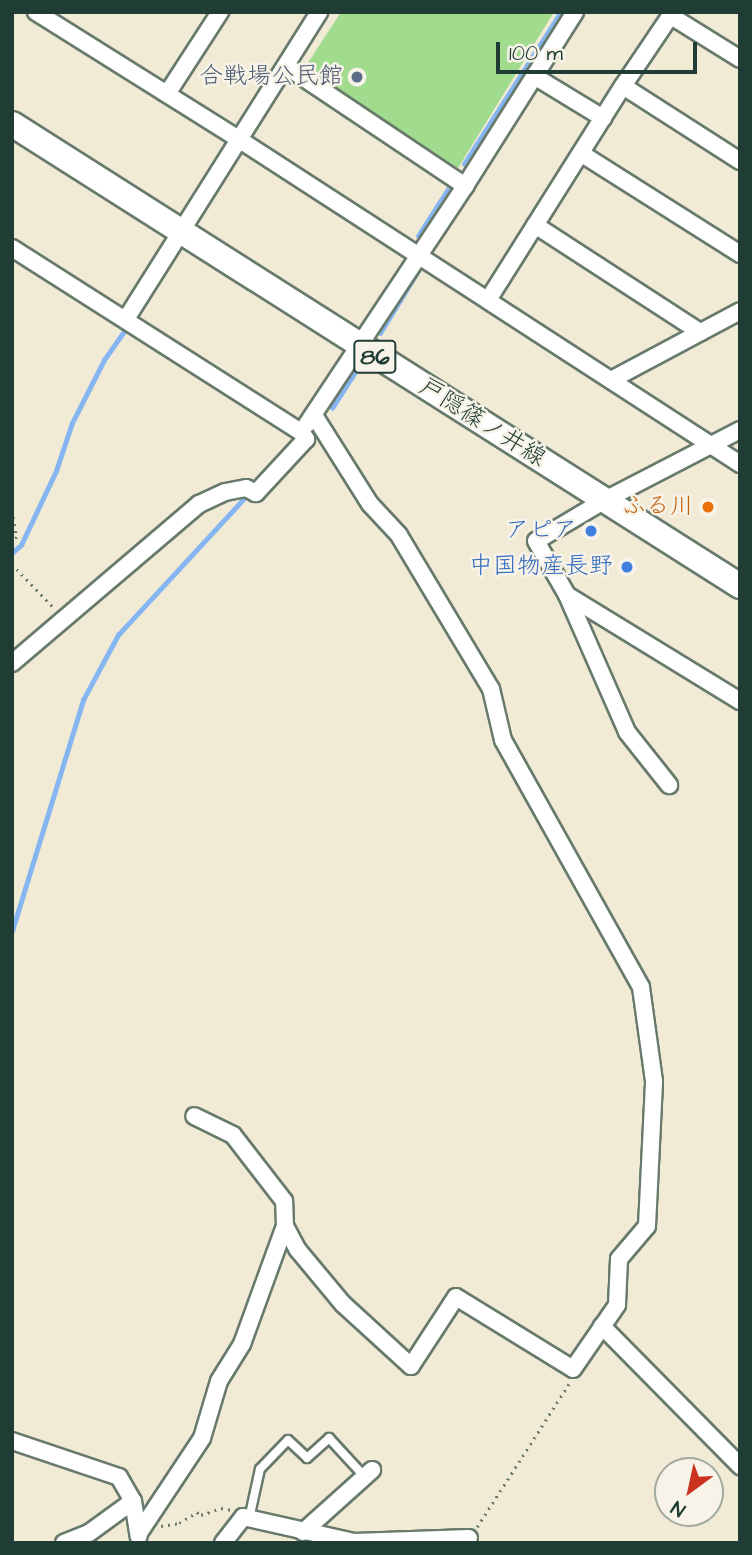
<!DOCTYPE html>
<html>
<head>
<meta charset="utf-8">
<style>
  body { margin:0 }
  #map { position:relative; width:752px; height:1555px; overflow:hidden; background:#f1ebd5; font-family:"Architects Daughter","Klee One",sans-serif }
  div>[style] { position:absolute }
  [style*='--x'] { left:calc(var(--x)*1px); top:calc(var(--y)*1px); width:calc(var(--w)*1px); rotate:calc(var(--a)*1deg) }
  .green>* { inset:0; background:#a1db8e }
  .stream>* { height:4.5px; margin:-2.25px; padding:0 2.25px; transform-origin:2.25px; border-radius:2.25px; background:#85b6f1 }
  .path>* { height:2.5px; margin-top:-1.25px; transform-origin:0; background:repeating-linear-gradient(90deg,#687a6c 0 2px,transparent 0 7px) }
  .roads { filter:drop-shadow(2px 0 #687a6c) drop-shadow(-2px 0 #687a6c) drop-shadow(0 2px #687a6c) drop-shadow(0 -2px #687a6c) }
  .lane>* { height:8px; margin:-4px; padding:0 4px; transform-origin:4px; border-radius:4px; background:#fff }
  .street>* { height:16px; margin:-8px; padding:0 8px; transform-origin:8px; border-radius:8px; background:#fff }
  .primary>* { height:24px; margin:-12px; padding:0 12px; transform-origin:12px; border-radius:12px; background:#fff }
  .dots>* { width:19px; height:19px; translate:-50% -50%; box-sizing:border-box; border:4px solid #f7f3e8; border-radius:50% }
  span { translate:-50% -50%; white-space:nowrap; text-align:center; line-height:1.15; -webkit-text-stroke:5px #f7f3e8; paint-order:stroke }
  .shield-label span { padding:2px 5px; background:#f7f3e8; border:2px solid; border-radius:5px; -webkit-text-stroke-width:0 }
  .shield-label { font-size:23px; color:#1f3d34; font-weight:700 }
  .service-label { font-size:24px; color:#4e5e75 }
  .right { translate:-100% -50%; text-align:right }
  .street-label { font-size:24px; color:#1f3d34 }
  .food-label { font-size:24px; color:#c56008 }
  .shop-label { font-size:24px; color:#366cbe }
  .frame { position:absolute; inset:0; border:14px solid #1f3d34; pointer-events:none }
  .north { position:absolute; left:654px; top:1457px; width:70px; height:70px; box-sizing:border-box; background:#f7f3e8; border:2px solid #a1aaa0; border-radius:50%; rotate:213deg; font-size:19px; font-weight:700; line-height:28px; text-align:center; color:#1f3d34 }
  .north::after { content:''; display:block; margin:auto; width:24px; height:32px; background:#c8321e; clip-path:polygon(50% 0,100% 100%,50% 72%,0 100%) }
  .scale { position:absolute; left:496px; top:42px; width:201px; height:32px; box-sizing:border-box; border:4px solid #1f3d34; border-top:0; padding-left:9px; font-size:21px; line-height:24px; white-space:nowrap; color:#1f3d34; -webkit-text-stroke:5px #f7f3e8; paint-order:stroke }
</style>
</head>
<body>
<div id="map">
  <div class="green">
    <i style="clip-path:polygon(341px 12px,554px 12px,458px 168px,304px 69px)"></i>
  </div>
  <div class="stream">
    <i style="--x:464;--y:164;--w:180;--a:-57.5"></i>
    <i style="--x:418;--y:236;--w:63;--a:-57.3"></i>
    <i style="--x:380;--y:333;--w:75;--a:-58.6"></i>
    <i style="--x:332;--y:408;--w:46;--a:-57.3"></i>
    <i style="--x:12;--y:553;--w:12;--a:-42"></i>
    <i style="--x:21;--y:545;--w:82;--a:-64.7"></i>
    <i style="--x:56;--y:471;--w:51;--a:-71.6"></i>
    <i style="--x:72;--y:423;--w:71;--a:-63.1"></i>
    <i style="--x:104;--y:360;--w:39;--a:-55"></i>
    <i style="--x:12;--y:931;--w:242;--a:-72.9"></i>
    <i style="--x:83;--y:700;--w:74;--a:-61.7"></i>
    <i style="--x:118;--y:635;--w:190;--a:-47.3"></i>
  </div>
  <div class="path">
    <i style="--x:12;--y:510;--w:27;--a:80"></i>
    <i style="--x:17;--y:537;--w:9;--a:126"></i>
    <i style="--x:12;--y:564;--w:61;--a:46.3"></i>
    <i style="--x:161;--y:1526;--w:18;--a:-9"></i>
    <i style="--x:179;--y:1523;--w:21;--a:-31"></i>
    <i style="--x:197;--y:1512;--w:5;--a:37"></i>
    <i style="--x:201;--y:1515;--w:21;--a:-19"></i>
    <i style="--x:221;--y:1508;--w:11;--a:10"></i>
    <i style="--x:477;--y:1527;--w:172;--a:-57.3"></i>
  </div>
  <div class="roads">
    <div class="lane">
      <i style="--x:249;--y:1519;--w:51;--a:-77.6"></i>
      <i style="--x:260;--y:1469;--w:40;--a:-46"></i>
      <i style="--x:288;--y:1440;--w:26;--a:43"></i>
      <i style="--x:307;--y:1458;--w:30;--a:-42"></i>
      <i style="--x:329;--y:1438;--w:53;--a:47.3"></i>
    </div>
    <div class="street">
      <i style="--x:36;--y:12;--w:241;--a:32.1"></i>
      <i style="--x:240;--y:140;--w:596;--a:32.94"></i>
      <i style="--x:671;--y:16;--w:81;--a:31.9"></i>
      <i style="--x:286;--y:66;--w:216;--a:33.8"></i>
      <i style="--x:534;--y:76;--w:81;--a:31.3"></i>
      <i style="--x:623;--y:86;--w:139;--a:32.7"></i>
      <i style="--x:167;--y:94;--w:98;--a:-57.1"></i>
      <i style="--x:582;--y:154;--w:187;--a:32.3"></i>
      <i style="--x:535;--y:225;--w:197;--a:33"></i>
      <i style="--x:12;--y:248;--w:343;--a:32.5"></i>
      <i style="--x:301;--y:432;--w:9;--a:54"></i>
      <i style="--x:306;--y:439;--w:74;--a:132.8"></i>
      <i style="--x:256;--y:493;--w:11;--a:-153"></i>
      <i style="--x:246;--y:488;--w:21;--a:169"></i>
      <i style="--x:225;--y:492;--w:29;--a:155"></i>
      <i style="--x:199;--y:504;--w:245;--a:139.6"></i>
      <i style="--x:488;--y:300;--w:253;--a:-57.8"></i>
      <i style="--x:623;--y:86;--w:89;--a:-56"></i>
      <i style="--x:126;--y:319;--w:363;--a:-57.8"></i>
      <i style="--x:611;--y:380;--w:146;--a:-28.1"></i>
      <i style="--x:307;--y:424;--w:286;--a:-56.4"></i>
      <i style="--x:465;--y:186;--w:206;--a:-57.7"></i>
      <i style="--x:740;--y:430;--w:152;--a:152.6"></i>
      <i style="--x:605;--y:500;--w:80;--a:149.3"></i>
      <i style="--x:536;--y:541;--w:62;--a:60.1"></i>
      <i style="--x:567;--y:595;--w:203;--a:31.5"></i>
      <i style="--x:567;--y:595;--w:150;--a:66.3"></i>
      <i style="--x:627;--y:732;--w:68;--a:51.6"></i>
      <i style="--x:285;--y:1226;--w:27;--a:62"></i>
      <i style="--x:298;--y:1250;--w:70;--a:50.2"></i>
      <i style="--x:343;--y:1304;--w:92;--a:42.4"></i>
      <i style="--x:411;--y:1366;--w:82;--a:-56.9"></i>
      <i style="--x:456;--y:1297;--w:137;--a:31.6"></i>
      <i style="--x:573;--y:1369;--w:78;--a:-55.5"></i>
      <i style="--x:617;--y:1305;--w:46;--a:-87.5"></i>
      <i style="--x:619;--y:1259;--w:43;--a:-49.7"></i>
      <i style="--x:647;--y:1226;--w:145;--a:-87.2"></i>
      <i style="--x:654;--y:1081;--w:95;--a:-97.9"></i>
      <i style="--x:641;--y:987;--w:283;--a:-119.2"></i>
      <i style="--x:503;--y:740;--w:52;--a:-103.2"></i>
      <i style="--x:491;--y:689;--w:179;--a:-120.9"></i>
      <i style="--x:399;--y:535;--w:42;--a:-133.1"></i>
      <i style="--x:370;--y:504;--w:105;--a:-122.2"></i>
      <i style="--x:602;--y:1326;--w:197;--a:45.4"></i>
      <i style="--x:12;--y:1441;--w:113;--a:18.6"></i>
      <i style="--x:119;--y:1477;--w:28;--a:60"></i>
      <i style="--x:133;--y:1501;--w:36;--a:81"></i>
      <i style="--x:303;--y:1532;--w:93;--a:-41.9"></i>
      <i style="--x:139;--y:1533;--w:114;--a:-56.4"></i>
      <i style="--x:202;--y:1438;--w:59;--a:-73.4"></i>
      <i style="--x:219;--y:1381;--w:44;--a:-58.1"></i>
      <i style="--x:242;--y:1344;--w:126;--a:-70"></i>
      <i style="--x:285;--y:1226;--w:25;--a:-92"></i>
      <i style="--x:284;--y:1201;--w:83;--a:-127.7"></i>
      <i style="--x:233;--y:1135;--w:43;--a:-154"></i>
      <i style="--x:64;--y:1543;--w:27;--a:-22"></i>
      <i style="--x:89;--y:1533;--w:54;--a:-36"></i>
      <i style="--x:223;--y:1543;--w:33;--a:-52"></i>
      <i style="--x:243;--y:1517;--w:114;--a:12.7"></i>
      <i style="--x:354;--y:1542;--w:115;--a:-2"></i>
    </div>
    <div class="primary">
      <i style="--x:12;--y:124;--w:862;--a:32.4"></i>
    </div>
  </div>
  <div class="dots">
    <i style="left:357px;top:77px;background:#5c6f8a"></i>
    <i style="left:708px;top:507px;background:#e8710a"></i>
    <i style="left:591px;top:531px;background:#3f7fe0"></i>
    <i style="left:627px;top:567px;background:#3f7fe0"></i>
  </div>
  <div class="shield-label">
    <span style="left:375px;top:357px">86</span>
  </div>
  <div class="service-label">
    <span class="right" style="left:343px;top:77px">合戦場公民館</span>
  </div>
  <div class="street-label">
    <span style="left:482px;top:423px;rotate:32deg">戸隠篠ノ井線</span>
  </div>
  <div class="food-label">
    <span class="right" style="left:694px;top:507px">ふる川</span>
  </div>
  <div class="shop-label">
    <span class="right" style="left:577px;top:531px">アピア</span>
    <span class="right" style="left:613px;top:567px">中国物産長野</span>
  </div>
  <div class="frame"></div>
  <div class="north">N</div>
  <div class="scale">100 m</div>
</div>
</body>
</html>
